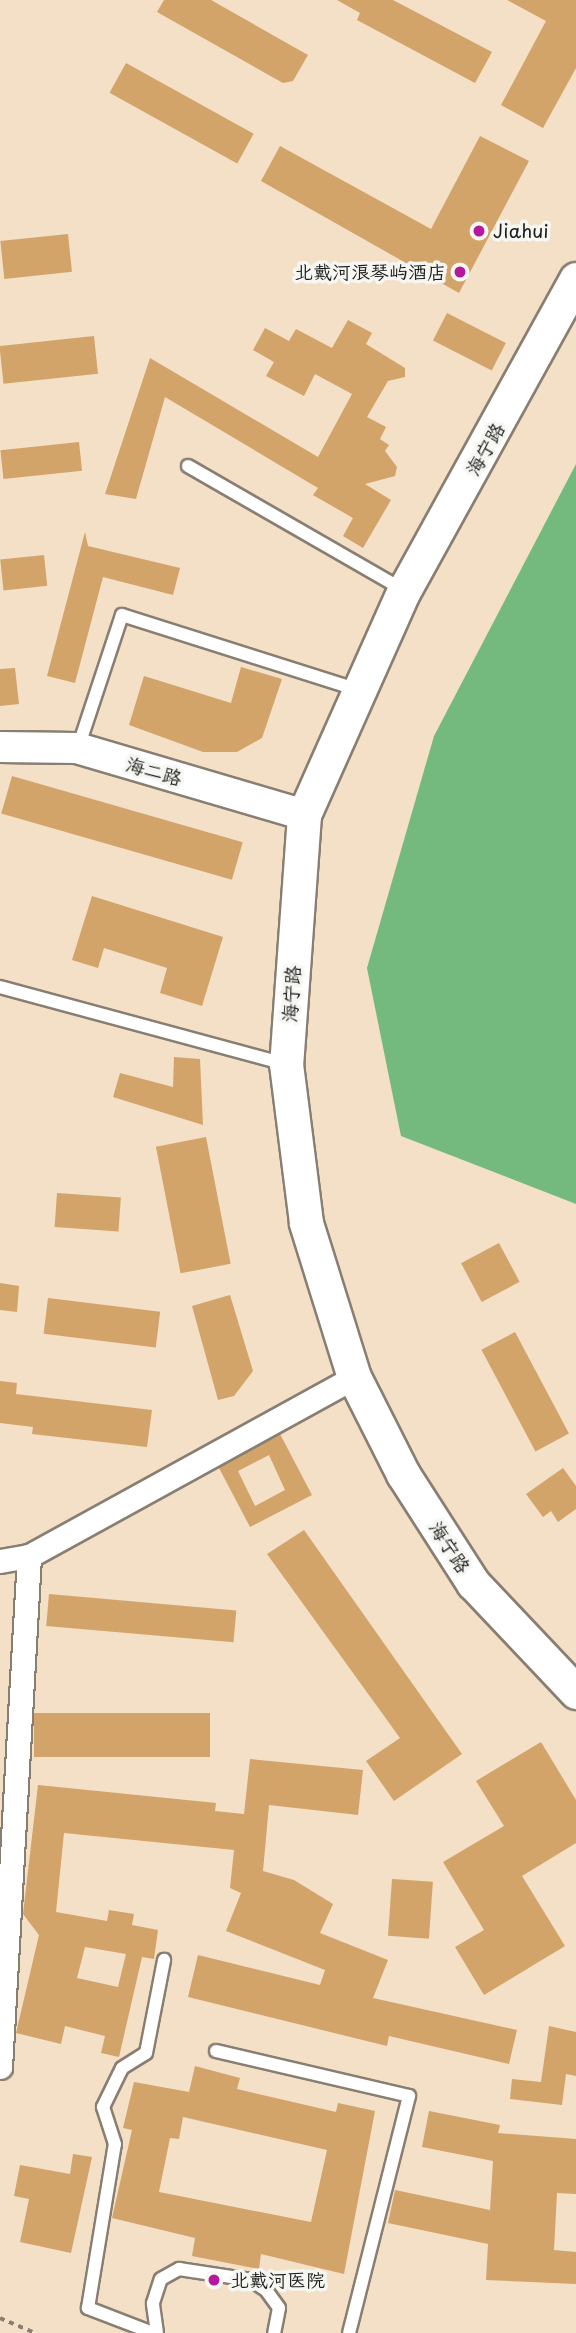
<!DOCTYPE html>
<html>
<head>
<meta charset="utf-8">
<style>
  body { margin:0 }
  #map { position:relative; width:576px; height:2333px; overflow:hidden; background:#f4dfc7; font-family:"Playpen Sans","LXGW WenKai TC",sans-serif }
  div>[style] { position:absolute }
  [style*='--x'] { left:calc(var(--x)*1px); top:calc(var(--y)*1px); width:calc(var(--w)*1px); rotate:calc(var(--a)*1deg) }
  .forest>* { inset:0; background:#74ba7e }
  .building>* { inset:0; background:#d2a46a; transform-origin:0 0 }
  .path>* { height:3.5px; margin-top:-1.75px; transform-origin:0; background:repeating-linear-gradient(90deg,#887e72 0 5px,transparent 0 10px) }
  .roads { filter:drop-shadow(2px 0 #887e72) drop-shadow(-2px 0 #887e72) drop-shadow(0 2px #887e72) drop-shadow(0 -2px #887e72) }
  .service>* { height:12px; margin:-6px; padding:0 6px; transform-origin:6px; border-radius:6px; background:#fff }
  .minor>* { height:23px; margin:-11.5px; padding:0 11.5px; transform-origin:11.5px; border-radius:11.5px; background:#fff }
  .tertiary>* { height:30px; margin:-15px; padding:0 15px; transform-origin:15px; border-radius:15px; background:#fff }
  .secondary>* { height:33px; margin:-16.5px; padding:0 16.5px; transform-origin:16.5px; border-radius:16.5px; background:#fff }
  .dots>* { width:19px; height:19px; translate:-50% -50%; box-sizing:border-box; border:4px solid #f6f6f2; border-radius:50% }
  span { translate:-50% -50%; white-space:nowrap; text-align:center; line-height:1.15; -webkit-text-stroke:7px #f6f6f2; paint-order:stroke }
  .poi-label { font-size:19px; color:#1c1c1c }
  .left { translate:0 -50%; text-align:left }
  .right { translate:-100% -50%; text-align:right }
  .street-label { font-size:19px; color:#1c1c1c }
</style>
</head>
<body>
<div id="map">
  <div class="forest">
    <i style="clip-path:polygon(576px 464px,576px 1204px,401px 1136px,367px 968px,434px 736px)"></i>
  </div>
  <div class="building">
    <i style="clip-path:polygon(164px 0,211px 0,308px 55px,293px 81px,283px 83px,157px 12px)"></i>
    <i style="clip-path:polygon(337px 0,393px 0,492px 52px,475px 83px,357px 20px,360px 13px)"></i>
    <i style="clip-path:polygon(507px 0,576px 0,576px 68px,543px 128px,501px 105px,546px 21px)"></i>
    <i style="left:126px;top:63px;width:146px;height:34px;rotate:29deg"></i>
    <i style="clip-path:polygon(480px 136px,529px 161px,459px 293px,261px 181px,280px 146px,431px 229px)"></i>
    <i style="left:68px;top:234px;width:38px;height:68px;rotate:84deg"></i>
    <i style="left:447px;top:313px;width:66px;height:31px;rotate:27deg"></i>
    <i style="clip-path:polygon(348px 320px,372px 333px,366px 344px,405px 368px,405px 377px,388px 381px,367px 417px,386px 427px,380px 439px,389px 445px,385px 451px,397px 467px,395px 476px,365px 484px,391px 500px,363px 548px,343px 536px,353px 518px,313px 495px,318px 488px,165px 397px,136px 499px,105px 494px,150px 358px,318px 457px,352px 394px,315px 374px,304px 396px,266px 376px,274px 362px,253px 350px,265px 328px,289px 341px,296px 329px,332px 348px)"></i>
    <i style="left:94px;top:336px;width:38px;height:95px;rotate:84deg"></i>
    <i style="left:79px;top:442px;width:29px;height:79px;rotate:84deg"></i>
    <i style="clip-path:polygon(85px 532px,88px 546px,180px 568px,173px 595px,103px 577px,75px 683px,47px 676px)"></i>
    <i style="left:44px;top:555px;width:31px;height:44px;rotate:84deg"></i>
    <i style="clip-path:polygon(241px 667px,282px 679px,262px 738px,237px 752px,203px 752px,129px 725px,144px 676px,231px 703px)"></i>
    <i style="clip-path:polygon(15px 668px,19px 704px,0 706px,0 669px)"></i>
    <i style="left:12px;top:776px;width:240px;height:39px;rotate:16deg"></i>
    <i style="clip-path:polygon(92px 896px,223px 937px,202px 1006px,160px 993px,167px 968px,104px 948px,98px 968px,72px 960px)"></i>
    <i style="clip-path:polygon(174px 1057px,200px 1059px,203px 1125px,113px 1097px,120px 1073px,173px 1087px)"></i>
    <i style="left:206px;top:1137px;width:129px;height:51px;rotate:79deg"></i>
    <i style="left:57px;top:1193px;width:64px;height:34px;rotate:4deg"></i>
    <i style="left:499px;top:1243px;width:44px;height:43px;rotate:62deg"></i>
    <i style="clip-path:polygon(0 1283px,19px 1286px,17px 1312px,0 1310px)"></i>
    <i style="clip-path:polygon(230px 1295px,253px 1371px,234px 1396px,218px 1400px,192px 1306px)"></i>
    <i style="left:48px;top:1298px;width:113px;height:36px;rotate:7deg"></i>
    <i style="left:515px;top:1332px;width:115px;height:38px;rotate:62deg"></i>
    <i style="clip-path:polygon(0 1381px,17px 1383px,16px 1394px,152px 1410px,147px 1447px,32px 1434px,33px 1427px,0 1423px)"></i>
    <i style="clip-path:polygon(evenodd,280px 1434px,312px 1495px,250px 1527px,219px 1468px,280px 1434px,269px 1455px,285px 1490px,255px 1506px,238px 1471px,269px 1455px)"></i>
    <i style="clip-path:polygon(563px 1468px,576px 1486px,576px 1509px,558px 1522px,551px 1511px,543px 1517px,526px 1494px)"></i>
    <i style="clip-path:polygon(304px 1530px,462px 1754px,394px 1801px,366px 1761px,400px 1738px,267px 1554px)"></i>
    <i style="left:49px;top:1594px;width:188px;height:32px;rotate:5deg"></i>
    <i style="left:210px;top:1713px;width:44px;height:176px;rotate:90deg"></i>
    <i style="clip-path:polygon(541px 1742px,576px 1800px,576px 1843px,522px 1876px,565px 1946px,484px 1995px,455px 1947px,484px 1930px,443px 1862px,504px 1826px,476px 1781px)"></i>
    <i style="clip-path:polygon(evenodd,250px 1759px,363px 1770px,358px 1815px,269px 1805px,263px 1871px,294px 1880px,333px 1904px,320px 1933px,388px 1960px,373px 1998px,517px 2030px,509px 2064px,389px 2036px,387px 2046px,188px 1997px,198px 1955px,320px 1985px,325px 1970px,226px 1931px,241px 1893px,230px 1888px,234px 1850px,64px 1833px,56px 1912px,107px 1921px,109px 1910px,134px 1914px,132px 1925px,158px 1930px,154px 1959px,142px 1957px,119px 2057px,101px 2053px,105px 2036px,65px 2026px,61px 2044px,16px 2033px,39px 1935px,23px 1914px,38px 1785px,216px 1803px,215px 1811px,244px 1814px,250px 1759px,85px 1947px,126px 1954px,118px 1987px,77px 1978px,85px 1947px)"></i>
    <i style="left:392px;top:1879px;width:41px;height:57px;rotate:4deg"></i>
    <i style="clip-path:polygon(549px 2026px,576px 2032px,576px 2076px,566px 2074px,562px 2105px,510px 2099px,512px 2079px,541px 2082px)"></i>
    <i style="clip-path:polygon(evenodd,195px 2066px,240px 2078px,237px 2089px,336px 2112px,338px 2103px,375px 2111px,344px 2274px,261px 2254px,259px 2269px,192px 2256px,195px 2238px,112px 2218px,132px 2130px,123px 2128px,134px 2082px,189px 2092px,195px 2066px,183px 2117px,327px 2150px,311px 2222px,159px 2192px,170px 2138px,179px 2139px,183px 2117px)"></i>
    <i style="clip-path:polygon(429px 2111px,500px 2125px,498px 2133px,576px 2139px,576px 2194px,557px 2193px,554px 2250px,576px 2252px,576px 2284px,486px 2280px,488px 2244px,388px 2223px,395px 2190px,490px 2210px,493px 2161px,422px 2147px)"></i>
    <i style="clip-path:polygon(73px 2154px,92px 2157px,71px 2253px,20px 2242px,29px 2199px,14px 2196px,20px 2165px,70px 2174px)"></i>
  </div>
  <div class="path">
    <i style="--x:0;--y:2318;--w:39;--a:23"></i>
  </div>
  <div class="roads">
    <div class="service">
      <i style="--x:188;--y:466;--w:249;--a:29.9"></i>
      <i style="--x:78;--y:748;--w:140;--a:-71.7"></i>
      <i style="--x:122;--y:615;--w:248;--a:17.6"></i>
      <i style="--x:0;--y:987;--w:296;--a:15.1"></i>
      <i style="--x:216;--y:2051;--w:198;--a:13.1"></i>
      <i style="--x:409;--y:2096;--w:244;--a:104.2"></i>
      <i style="--x:153;--y:2333;--w:70;--a:-159"></i>
      <i style="--x:88;--y:2308;--w:166;--a:-80.7"></i>
      <i style="--x:115;--y:2144;--w:39;--a:-108"></i>
      <i style="--x:103;--y:2107;--w:43;--a:-64"></i>
      <i style="--x:122;--y:2068;--w:28;--a:-32"></i>
      <i style="--x:146;--y:2053;--w:95;--a:-79"></i>
      <i style="--x:157;--y:2333;--w:30;--a:-98"></i>
      <i style="--x:153;--y:2303;--w:25;--a:-72"></i>
      <i style="--x:161;--y:2279;--w:21;--a:-29"></i>
      <i style="--x:179;--y:2269;--w:73;--a:8.7"></i>
      <i style="--x:251;--y:2280;--w:18;--a:34"></i>
      <i style="--x:266;--y:2290;--w:22;--a:54"></i>
      <i style="--x:279;--y:2308;--w:25;--a:101"></i>
    </div>
    <div class="minor">
      <i style="--x:0;--y:1561;--w:29;--a:-10"></i>
      <i style="--x:29;--y:1556;--w:371;--a:-28.8"></i>
      <i style="--x:0;--y:2067;--w:512;--a:-86.75"></i>
    </div>
    <div class="tertiary">
      <i style="--x:0;--y:747;--w:77;--a:0.7"></i>
      <i style="--x:77;--y:748;--w:237;--a:16.4"></i>
    </div>
    <div class="secondary">
      <i style="--x:576;--y:279;--w:355;--a:118.9"></i>
      <i style="--x:404;--y:590;--w:246;--a:114"></i>
      <i style="--x:304;--y:815;--w:250;--a:94.1"></i>
      <i style="--x:286;--y:1064;--w:160;--a:82.8"></i>
      <i style="--x:306;--y:1223;--w:161;--a:72.7"></i>
      <i style="--x:354;--y:1377;--w:109;--a:63.2"></i>
      <i style="--x:403;--y:1474;--w:130;--a:57.3"></i>
      <i style="--x:473;--y:1583;--w:150;--a:46.6"></i>
    </div>
  </div>
  <div class="dots">
    <i style="left:479px;top:231px;background:#b5179e"></i>
    <i style="left:460px;top:272px;background:#b5179e"></i>
    <i style="left:214px;top:2280px;background:#b5179e"></i>
  </div>
  <div class="poi-label">
    <span class="left" style="left:493px;top:231px">Jiahui</span>
    <span class="right" style="left:446px;top:272px">北戴河浪琴屿酒店</span>
    <span class="left" style="left:230px;top:2280px">北戴河医院</span>
  </div>
  <div class="street-label">
    <span style="left:485px;top:449px;rotate:-60deg">海宁路</span>
    <span style="left:154px;top:771px;rotate:16deg">海二路</span>
    <span style="left:291px;top:994px;rotate:-86deg">海宁路</span>
    <span style="left:450px;top:1547px;rotate:57deg">海宁路</span>
  </div>
</div>
</body>
</html>
